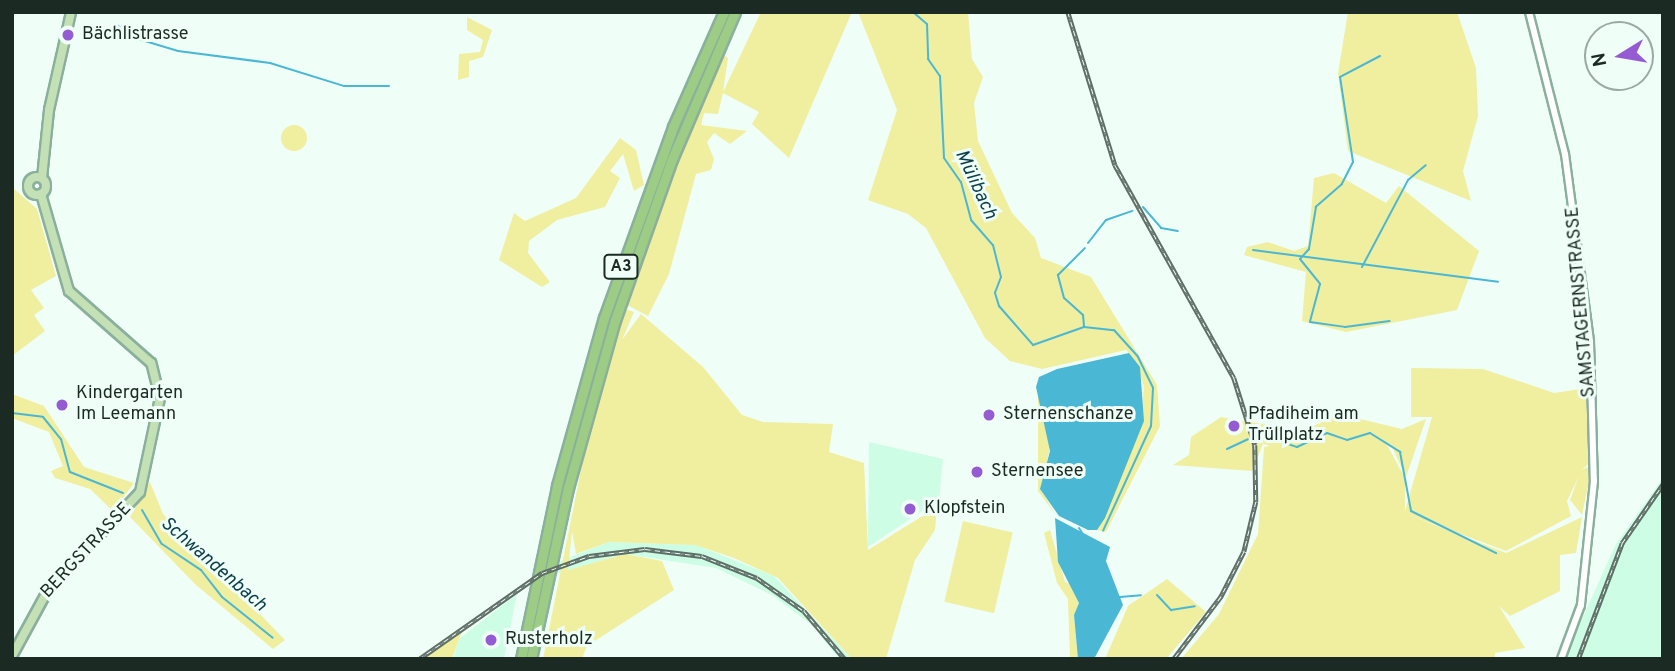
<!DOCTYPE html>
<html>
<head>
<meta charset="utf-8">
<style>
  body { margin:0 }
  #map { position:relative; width:1675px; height:671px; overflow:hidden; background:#effff7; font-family:Overpass,sans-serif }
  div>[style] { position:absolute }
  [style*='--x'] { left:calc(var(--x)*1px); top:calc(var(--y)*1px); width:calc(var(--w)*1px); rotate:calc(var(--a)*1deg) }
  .built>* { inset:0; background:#cdfee5 }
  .green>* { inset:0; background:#f0ee9f; transform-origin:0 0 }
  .round { border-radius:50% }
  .water>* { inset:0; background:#4ab7d4 }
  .stream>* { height:2px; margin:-1px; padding:0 1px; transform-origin:1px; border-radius:1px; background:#4ab7d4 }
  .roads { filter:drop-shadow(2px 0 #8ab09d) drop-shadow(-2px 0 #8ab09d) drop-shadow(0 2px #8ab09d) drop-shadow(0 -2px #8ab09d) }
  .minor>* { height:6px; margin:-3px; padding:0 3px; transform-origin:3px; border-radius:3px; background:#fff }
  .major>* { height:8px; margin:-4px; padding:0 4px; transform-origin:4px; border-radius:4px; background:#c4e0b5 }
  .major>.ring { margin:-4px; padding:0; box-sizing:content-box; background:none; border:8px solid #c4e0b5; border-radius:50% }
  .highway>* { height:9px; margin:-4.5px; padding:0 4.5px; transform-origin:4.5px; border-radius:4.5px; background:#9dcc84 }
  .rail>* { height:4.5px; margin-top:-2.25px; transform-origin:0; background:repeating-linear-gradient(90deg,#effff7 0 5px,#5f6e67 0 10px); box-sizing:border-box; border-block:2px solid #5f6e67 }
  .dots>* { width:19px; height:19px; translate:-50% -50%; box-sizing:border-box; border:4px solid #effff7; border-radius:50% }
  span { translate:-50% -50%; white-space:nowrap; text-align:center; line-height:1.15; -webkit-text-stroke:6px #effff7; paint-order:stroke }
  .shield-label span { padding:2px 5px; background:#effff7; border:2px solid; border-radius:5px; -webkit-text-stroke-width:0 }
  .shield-label { font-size:16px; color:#1b2a23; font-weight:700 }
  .poi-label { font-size:18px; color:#1b2a23 }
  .left { translate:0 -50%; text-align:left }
  .street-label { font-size:18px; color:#1b2a23 }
  .water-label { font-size:19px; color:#0c3e4a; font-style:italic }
  .frame { position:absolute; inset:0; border:14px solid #1b2a23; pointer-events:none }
  .north { position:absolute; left:1584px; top:21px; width:70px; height:70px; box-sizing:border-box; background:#effff7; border:2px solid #9aaaa2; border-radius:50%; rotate:259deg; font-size:19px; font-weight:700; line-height:28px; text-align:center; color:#1b2a23 }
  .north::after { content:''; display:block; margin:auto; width:24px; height:32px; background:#945bd3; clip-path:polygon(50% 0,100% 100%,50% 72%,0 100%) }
</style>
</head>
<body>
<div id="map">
  <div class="built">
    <i style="clip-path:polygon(869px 442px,943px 459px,939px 500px,868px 547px)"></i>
    <i style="clip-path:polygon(1663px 478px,1663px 659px,1564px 659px,1616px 544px)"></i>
    <i style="clip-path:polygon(609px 542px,696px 545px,774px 576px,852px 659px,839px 659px,813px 626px,772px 595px,716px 568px,625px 554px,558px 573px,560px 561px)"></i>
    <i style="clip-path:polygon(517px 594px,504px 659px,453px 659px,459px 639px)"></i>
  </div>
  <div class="green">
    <i style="clip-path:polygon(761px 12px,852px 12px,789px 158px,752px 124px,759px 112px,723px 93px,718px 114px,704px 113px,701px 125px,747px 131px,730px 144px,714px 133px,707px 142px,714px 159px,711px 170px,696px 174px,669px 274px,648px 316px,627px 305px,657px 215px,723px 55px,728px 58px,723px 92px)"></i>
    <i style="clip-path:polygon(858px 12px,968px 12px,972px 59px,983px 77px,974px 103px,978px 141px,1012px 213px,1035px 238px,1041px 258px,1091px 277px,1157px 385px,1160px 426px,1106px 532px,1097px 530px,1140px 431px,1144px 386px,1133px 358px,1126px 350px,1042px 369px,1010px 361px,985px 338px,926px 228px,908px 214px,868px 200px,897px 110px)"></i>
    <i style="clip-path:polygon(1348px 12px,1457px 12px,1476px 68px,1478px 116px,1463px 171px,1471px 201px,1348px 151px,1338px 73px)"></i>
    <i style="clip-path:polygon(467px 17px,492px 30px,483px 57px,469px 61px,469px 77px,458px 80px,459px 54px,480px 52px,483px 40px,467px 30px)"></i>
    <i class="round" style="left:281px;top:125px;width:26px;height:26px"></i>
    <i style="clip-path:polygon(620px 138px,636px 150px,644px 185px,634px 191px,623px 154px,610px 171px,620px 178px,605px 207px,557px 220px,529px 241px,528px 253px,550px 282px,542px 287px,499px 260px,514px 213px,525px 221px,576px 198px)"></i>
    <i style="clip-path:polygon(1334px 173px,1386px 203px,1399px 186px,1479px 251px,1457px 310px,1346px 332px,1302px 321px,1306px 272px,1244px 255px,1247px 247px,1268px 242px,1294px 251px,1308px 246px,1314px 178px)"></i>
    <i style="clip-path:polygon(13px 188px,37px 209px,56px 276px,31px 290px,44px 308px,34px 315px,45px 331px,12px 356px)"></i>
    <i style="clip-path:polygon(625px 309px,634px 312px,622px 340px,641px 314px,703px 367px,742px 415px,763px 422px,833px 424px,829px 452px,864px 463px,868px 550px,937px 507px,935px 530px,915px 560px,886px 659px,852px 659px,778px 578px,734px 558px,695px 545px,609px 542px,576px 554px,572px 531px,568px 570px,625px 554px,662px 561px,674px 590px,587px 646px,582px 659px,543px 659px,586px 445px)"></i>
    <i style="clip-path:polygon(1411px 368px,1483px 369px,1554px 393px,1587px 388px,1589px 463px,1582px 470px,1588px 467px,1590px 476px,1582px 515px,1570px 500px,1579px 476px,1567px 501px,1571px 516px,1506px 551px,1404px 513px,1506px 553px,1582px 517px,1576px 553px,1560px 555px,1560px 591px,1510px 616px,1499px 606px,1525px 648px,1495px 653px,1495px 659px,1181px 659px,1219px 614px,1258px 534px,1264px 447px,1270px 446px,1263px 444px,1252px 471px,1173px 465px,1189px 455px,1191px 437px,1221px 417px,1303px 431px,1339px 414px,1402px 429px,1426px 419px,1406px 477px,1392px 447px,1387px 445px,1405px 478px,1405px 511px,1432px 417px,1411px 417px)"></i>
    <i style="clip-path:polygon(1038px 377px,1050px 446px,1042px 491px,1055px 514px,1038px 491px)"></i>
    <i style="clip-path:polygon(12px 394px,44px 406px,84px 467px,134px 483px,113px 511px,90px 489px,55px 478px,51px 471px,63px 466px,49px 432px,12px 418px)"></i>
    <i style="clip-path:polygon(150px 482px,163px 514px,285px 640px,273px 649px,196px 585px,130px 517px)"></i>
    <i style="left:963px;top:521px;width:51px;height:83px;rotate:13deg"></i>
    <i style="clip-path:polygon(1050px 530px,1065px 582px,1074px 585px,1079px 603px,1074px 616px,1078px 659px,1070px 659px,1068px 599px,1057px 583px,1044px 533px)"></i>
    <i style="clip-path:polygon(1167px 579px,1206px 612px,1166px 659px,1105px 659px,1128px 606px)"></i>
    <i style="clip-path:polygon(462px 631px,452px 659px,423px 659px)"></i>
  </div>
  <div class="water">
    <i style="clip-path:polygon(1129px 353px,1140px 367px,1144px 421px,1105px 518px,1097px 530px,1088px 530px,1059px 516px,1040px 489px,1050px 451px,1036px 387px,1039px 377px,1057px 369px)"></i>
    <i style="clip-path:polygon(1055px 518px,1110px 547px,1106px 561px,1123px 605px,1094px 659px,1078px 659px,1074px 615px,1079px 603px,1058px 562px)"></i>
  </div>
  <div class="stream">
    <i style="--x:913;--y:12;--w:18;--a:41"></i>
    <i style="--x:927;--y:24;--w:35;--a:88"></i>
    <i style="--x:928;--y:59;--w:21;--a:55"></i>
    <i style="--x:940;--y:76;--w:82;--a:87.2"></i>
    <i style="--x:944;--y:158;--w:29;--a:55"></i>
    <i style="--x:961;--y:182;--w:39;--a:75"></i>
    <i style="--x:971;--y:220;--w:33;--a:49"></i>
    <i style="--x:993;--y:245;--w:33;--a:76"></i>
    <i style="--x:1001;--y:277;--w:17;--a:111"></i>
    <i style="--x:995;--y:293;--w:14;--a:73"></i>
    <i style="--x:999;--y:306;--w:52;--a:48.9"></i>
    <i style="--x:1033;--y:345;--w:54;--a:-19.4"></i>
    <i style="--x:1084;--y:327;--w:30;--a:6"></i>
    <i style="--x:1114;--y:330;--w:36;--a:48"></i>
    <i style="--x:1138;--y:357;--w:34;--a:64"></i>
    <i style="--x:1153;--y:388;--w:38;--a:93"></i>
    <i style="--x:1151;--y:426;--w:115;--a:114.6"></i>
    <i style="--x:117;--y:25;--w:22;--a:36"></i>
    <i style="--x:135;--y:38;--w:45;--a:16.8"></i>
    <i style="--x:178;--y:51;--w:93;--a:7.4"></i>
    <i style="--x:270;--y:63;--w:77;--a:17.3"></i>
    <i style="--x:344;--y:86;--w:45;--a:0"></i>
    <i style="--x:1380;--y:56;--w:45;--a:152.3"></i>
    <i style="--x:1340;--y:77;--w:86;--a:81.3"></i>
    <i style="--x:1353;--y:162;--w:25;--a:117"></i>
    <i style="--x:1342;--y:184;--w:35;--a:139"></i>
    <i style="--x:1316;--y:207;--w:43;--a:99.5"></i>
    <i style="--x:1309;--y:249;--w:13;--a:132"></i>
    <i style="--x:1300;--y:259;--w:32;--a:51"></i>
    <i style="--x:1320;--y:284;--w:39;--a:105"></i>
    <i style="--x:1310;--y:322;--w:35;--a:8"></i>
    <i style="--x:1345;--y:327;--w:45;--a:-7.6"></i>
    <i style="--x:1143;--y:207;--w:28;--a:49"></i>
    <i style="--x:1161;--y:228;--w:17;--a:10"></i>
    <i style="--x:1088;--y:243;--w:29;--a:-52"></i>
    <i style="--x:1106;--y:220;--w:28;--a:-19"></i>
    <i style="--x:1253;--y:250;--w:247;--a:7.4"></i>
    <i style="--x:1362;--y:267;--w:98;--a:-62.1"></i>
    <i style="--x:1408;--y:180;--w:23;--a:-40"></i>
    <i style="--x:1084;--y:326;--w:11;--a:-95"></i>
    <i style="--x:1083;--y:315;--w:25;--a:-138"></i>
    <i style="--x:1064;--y:298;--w:24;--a:-105"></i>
    <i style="--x:1058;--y:275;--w:38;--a:-45"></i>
    <i style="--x:12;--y:413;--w:31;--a:7"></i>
    <i style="--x:43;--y:417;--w:28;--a:51"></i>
    <i style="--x:61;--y:439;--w:34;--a:75"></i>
    <i style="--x:70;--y:472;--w:57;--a:21.6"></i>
    <i style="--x:1263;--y:436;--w:36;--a:18"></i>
    <i style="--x:1297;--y:447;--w:33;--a:-25"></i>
    <i style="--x:1327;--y:433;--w:21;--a:19"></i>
    <i style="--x:1347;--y:440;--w:24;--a:-17"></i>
    <i style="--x:1370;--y:433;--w:36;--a:32"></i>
    <i style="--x:1400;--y:452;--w:60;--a:79.4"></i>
    <i style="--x:1411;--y:511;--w:95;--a:26.3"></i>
    <i style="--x:1227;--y:449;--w:23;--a:-25"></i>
    <i style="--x:142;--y:510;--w:39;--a:60"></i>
    <i style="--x:162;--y:544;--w:47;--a:33.7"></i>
    <i style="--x:201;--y:570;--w:34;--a:52"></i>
    <i style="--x:222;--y:597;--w:65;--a:38.8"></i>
    <i style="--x:1079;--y:528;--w:13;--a:58"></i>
    <i style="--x:1157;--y:595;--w:21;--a:47"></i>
    <i style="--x:1171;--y:610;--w:24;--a:-9"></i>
    <i style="--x:1120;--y:597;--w:21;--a:-5"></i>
  </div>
  <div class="roads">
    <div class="minor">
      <i style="--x:1529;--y:12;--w:146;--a:75.8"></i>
      <i style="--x:1565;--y:154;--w:190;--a:82.4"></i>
      <i style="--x:1590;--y:342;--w:139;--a:88.4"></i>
      <i style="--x:1594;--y:481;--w:125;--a:96"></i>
      <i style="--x:1581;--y:605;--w:58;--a:110.3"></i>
    </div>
    <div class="major">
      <i class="ring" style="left:28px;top:177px;width:10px;height:10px"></i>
      <i style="--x:42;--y:178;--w:68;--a:-84.1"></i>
      <i style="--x:49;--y:110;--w:100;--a:-77.3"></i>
      <i style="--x:12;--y:656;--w:77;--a:-61.4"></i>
      <i style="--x:49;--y:588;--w:132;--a:-46.5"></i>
      <i style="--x:140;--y:492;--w:96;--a:-78"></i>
      <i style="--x:160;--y:398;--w:36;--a:-104"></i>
      <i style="--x:151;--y:363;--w:109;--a:-138.7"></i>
      <i style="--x:69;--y:291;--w:101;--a:-106.1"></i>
    </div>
    <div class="highway">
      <i style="--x:521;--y:659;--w:177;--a:-78.2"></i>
      <i style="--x:557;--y:486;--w:174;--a:-74.4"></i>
      <i style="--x:604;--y:318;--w:203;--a:-70.1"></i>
      <i style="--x:673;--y:127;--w:126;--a:-66.1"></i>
      <i style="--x:531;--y:659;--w:175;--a:-77.8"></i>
      <i style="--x:568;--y:488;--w:174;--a:-74.4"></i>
      <i style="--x:615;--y:320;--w:171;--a:-70.5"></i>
      <i style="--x:672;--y:159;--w:160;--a:-66.8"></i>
    </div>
  </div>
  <div class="rail">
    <i style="--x:1068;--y:12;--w:160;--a:72.9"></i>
    <i style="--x:1115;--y:165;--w:244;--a:60.8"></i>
    <i style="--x:1234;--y:378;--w:70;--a:72.6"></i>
    <i style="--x:1255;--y:445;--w:57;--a:89"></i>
    <i style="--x:1256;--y:502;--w:51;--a:103.5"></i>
    <i style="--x:1244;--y:552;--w:51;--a:117.1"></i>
    <i style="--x:1221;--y:597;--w:78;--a:127.2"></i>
    <i style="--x:419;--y:659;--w:150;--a:-35"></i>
    <i style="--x:542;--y:573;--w:50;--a:-19.9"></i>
    <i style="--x:589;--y:556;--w:56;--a:-7.1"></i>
    <i style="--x:645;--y:549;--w:57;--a:7"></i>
    <i style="--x:702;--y:556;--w:59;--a:21.8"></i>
    <i style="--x:757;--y:578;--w:57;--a:35.1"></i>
    <i style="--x:804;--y:611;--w:63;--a:49.5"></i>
    <i style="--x:1578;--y:659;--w:124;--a:-69.2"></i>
    <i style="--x:1622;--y:543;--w:72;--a:-55.2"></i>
  </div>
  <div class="dots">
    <i style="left:68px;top:35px;background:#945bd3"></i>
    <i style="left:62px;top:405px;background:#945bd3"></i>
    <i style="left:989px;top:415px;background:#945bd3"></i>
    <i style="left:1234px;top:426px;background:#945bd3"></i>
    <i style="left:977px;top:472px;background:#945bd3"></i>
    <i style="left:910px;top:509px;background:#945bd3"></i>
    <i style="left:491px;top:640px;background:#945bd3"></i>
  </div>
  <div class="shield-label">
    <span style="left:621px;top:267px">A3</span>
  </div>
  <div class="poi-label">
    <span class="left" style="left:82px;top:35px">Bächlistrasse</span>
    <span class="left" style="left:76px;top:405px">Kindergarten<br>Im Leemann</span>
    <span class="left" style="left:1003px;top:415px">Sternenschanze</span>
    <span class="left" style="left:1248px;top:426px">Pfadiheim am<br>Trüllplatz</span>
    <span class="left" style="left:991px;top:472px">Sternensee</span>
    <span class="left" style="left:924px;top:509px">Klopfstein</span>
    <span class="left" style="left:505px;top:640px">Rusterholz</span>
  </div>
  <div class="street-label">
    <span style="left:1582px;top:302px;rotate:-95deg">SAMSTAGERNSTRASSE</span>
    <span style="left:87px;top:551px;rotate:-47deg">BERGSTRASSE</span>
  </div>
  <div class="water-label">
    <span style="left:975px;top:185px;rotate:65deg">Mülibach</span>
    <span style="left:213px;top:565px;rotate:41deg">Schwandenbach</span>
  </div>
  <div class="frame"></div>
  <div class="north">N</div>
</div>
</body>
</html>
